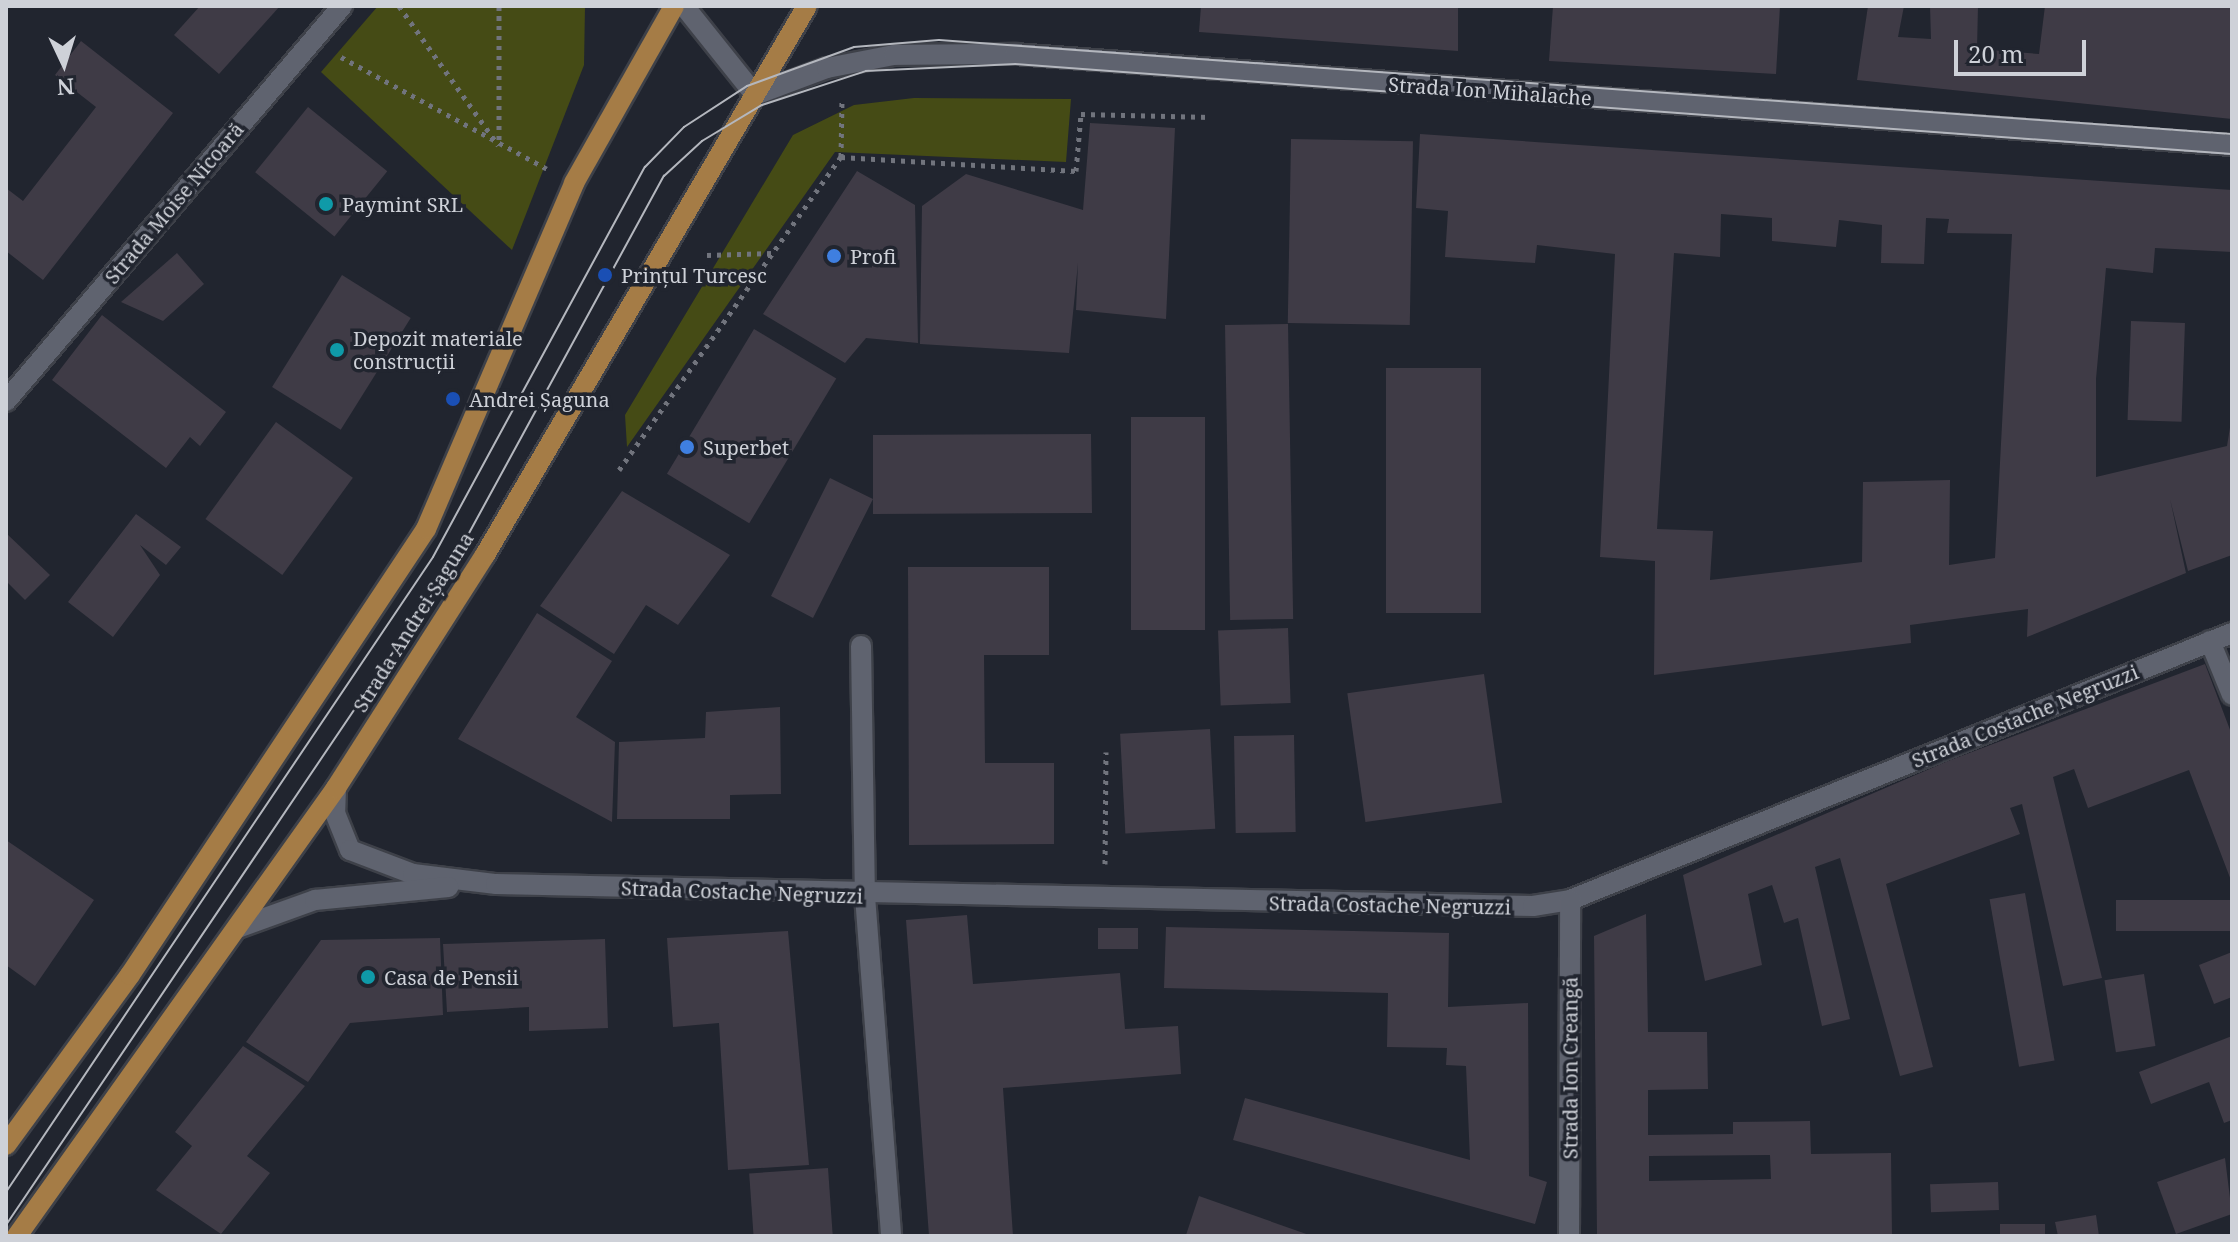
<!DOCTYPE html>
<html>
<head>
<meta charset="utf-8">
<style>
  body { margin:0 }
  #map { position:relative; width:2238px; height:1242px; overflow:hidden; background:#21252f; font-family:"Noto Serif",serif }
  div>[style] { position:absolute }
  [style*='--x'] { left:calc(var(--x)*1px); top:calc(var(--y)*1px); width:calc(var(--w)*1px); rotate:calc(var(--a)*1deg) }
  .green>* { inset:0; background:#454b15 }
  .building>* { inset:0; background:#3f3b46; transform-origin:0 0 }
  .path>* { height:5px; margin-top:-2.5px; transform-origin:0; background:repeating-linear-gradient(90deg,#71747d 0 4px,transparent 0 10px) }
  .roads { filter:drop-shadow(2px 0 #3e4149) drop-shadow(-2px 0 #3e4149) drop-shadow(0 2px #3e4149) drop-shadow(0 -2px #3e4149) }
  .minor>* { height:20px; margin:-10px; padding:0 10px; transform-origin:10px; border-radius:10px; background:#5f636f }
  .major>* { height:20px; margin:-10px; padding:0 10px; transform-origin:10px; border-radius:10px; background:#a57c46 }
  .tram>* { height:2px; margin:-1px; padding:0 1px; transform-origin:1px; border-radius:1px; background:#b4b7be }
  .dots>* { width:22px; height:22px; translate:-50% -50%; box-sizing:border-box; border:4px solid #21252f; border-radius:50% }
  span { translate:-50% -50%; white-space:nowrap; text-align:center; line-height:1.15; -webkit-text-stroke:7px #21252f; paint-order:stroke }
  .street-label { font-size:20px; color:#ced1d8 }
  .poi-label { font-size:20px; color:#ced1d8 }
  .left { translate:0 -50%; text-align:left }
  .frame { position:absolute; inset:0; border:8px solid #ced1d8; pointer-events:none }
  .north { position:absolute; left:24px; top:24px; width:80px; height:80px; -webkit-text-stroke:6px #21252f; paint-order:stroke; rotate:176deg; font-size:22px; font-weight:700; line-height:32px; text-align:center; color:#ced1d8 }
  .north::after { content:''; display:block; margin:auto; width:28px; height:36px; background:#ced1d8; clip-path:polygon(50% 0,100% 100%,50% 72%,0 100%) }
  .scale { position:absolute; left:1954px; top:40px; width:132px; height:36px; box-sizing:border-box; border:4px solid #ced1d8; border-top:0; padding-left:10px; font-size:24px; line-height:28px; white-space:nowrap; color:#ced1d8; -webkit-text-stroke:6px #21252f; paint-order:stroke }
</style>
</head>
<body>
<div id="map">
  <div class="green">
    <i style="clip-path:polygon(378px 6px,585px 6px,584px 65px,512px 250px,321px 72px)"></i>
    <i style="clip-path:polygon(914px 98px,1071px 99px,1066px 162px,835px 152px,627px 447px,625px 415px,793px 135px,854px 105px)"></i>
  </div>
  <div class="building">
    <i style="clip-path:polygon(200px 6px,280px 6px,219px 74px,174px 35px)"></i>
    <i style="clip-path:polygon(1201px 6px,1458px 6px,1458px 51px,1199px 32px)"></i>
    <i style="clip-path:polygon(1553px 6px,1780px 6px,1776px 74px,1549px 61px)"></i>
    <i style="clip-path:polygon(1868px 6px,1904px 6px,1898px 37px,1931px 39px,1930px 6px,1978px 6px,1977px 49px,2039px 54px,2045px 6px,2231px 6px,2232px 119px,1857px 80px)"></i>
    <i style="clip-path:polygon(81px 41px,173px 113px,43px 280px,6px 251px,6px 188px,23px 201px,96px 107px,55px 75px)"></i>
    <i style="left:308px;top:107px;width:102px;height:84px;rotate:39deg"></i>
    <i style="clip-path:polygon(1090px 123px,1175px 128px,1166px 319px,1076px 310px,1078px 263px,1069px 353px,920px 344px,922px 206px,966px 174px,1083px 210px)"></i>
    <i style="clip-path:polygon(evenodd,1420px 134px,2232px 190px,2232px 252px,2155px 248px,2153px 273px,2106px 268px,2096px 379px,2096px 477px,2227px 446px,2232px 415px,2232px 555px,2188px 571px,2170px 499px,2186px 573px,2027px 637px,2028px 609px,1910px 625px,1911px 643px,1654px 675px,1655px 561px,1600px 557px,1615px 254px,1537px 245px,1535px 263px,1445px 257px,1448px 211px,1416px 208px,1420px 134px,1721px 214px,1772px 218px,1772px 241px,1836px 247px,1839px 220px,1882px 225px,1881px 263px,1924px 264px,1926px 218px,1949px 219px,1947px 233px,2012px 234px,1995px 558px,1949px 565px,1950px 480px,1863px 482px,1862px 562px,1710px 580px,1713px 531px,1657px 529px,1674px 253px,1720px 257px,1721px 214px)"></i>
    <i style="left:1291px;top:139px;width:122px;height:184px;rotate:1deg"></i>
    <i style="clip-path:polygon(857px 171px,915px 205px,918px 343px,866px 338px,845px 363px,763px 314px)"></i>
    <i style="clip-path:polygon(177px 253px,204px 284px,163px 321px,121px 302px)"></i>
    <i style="left:342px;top:275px;width:81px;height:132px;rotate:32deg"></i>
    <i style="clip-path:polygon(102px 315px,226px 412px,200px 446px,190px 437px,166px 468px,52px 380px)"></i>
    <i style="left:2131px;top:321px;width:54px;height:99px;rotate:2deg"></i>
    <i style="left:1288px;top:324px;width:295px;height:63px;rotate:89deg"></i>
    <i style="left:754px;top:329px;width:96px;height:169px;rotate:31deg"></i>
    <i style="left:1386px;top:368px;width:95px;height:245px"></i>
    <i style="left:1205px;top:417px;width:213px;height:74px;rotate:90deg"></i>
    <i style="left:276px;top:422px;width:95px;height:120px;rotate:36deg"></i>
    <i style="clip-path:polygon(1091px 434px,1092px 513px,873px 514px,873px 499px,813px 618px,771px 596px,830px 478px,873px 499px,873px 435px)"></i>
    <i style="clip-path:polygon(622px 491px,730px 555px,678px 625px,646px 605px,614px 654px,540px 606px)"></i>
    <i style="clip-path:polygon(136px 514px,181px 547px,166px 565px,140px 545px,160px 575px,113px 637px,68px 602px)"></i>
    <i style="clip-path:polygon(6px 533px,50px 575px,25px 600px,6px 581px)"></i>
    <i style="clip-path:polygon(908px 567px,1049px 567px,1049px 655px,984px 655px,985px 763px,1054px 763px,1054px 844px,909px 845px)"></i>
    <i style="clip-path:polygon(537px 613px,612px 661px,576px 717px,615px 742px,612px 822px,458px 739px)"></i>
    <i style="left:1288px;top:628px;width:75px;height:70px;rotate:88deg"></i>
    <i style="clip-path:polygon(2205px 664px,2232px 735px,2232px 883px,2189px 770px,2088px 808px,2074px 769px,2053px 777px,2102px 978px,2063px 986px,2022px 804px,2010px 808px,2020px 834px,1886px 884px,1933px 1067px,1900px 1076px,1840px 858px,1815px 867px,1850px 1019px,1822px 1026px,1798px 918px,1784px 923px,1772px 885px,1748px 894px,1762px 965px,1705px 981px,1683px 875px,1948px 761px)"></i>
    <i style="left:1484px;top:674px;width:130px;height:138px;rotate:82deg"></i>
    <i style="clip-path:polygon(780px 707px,781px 794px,730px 795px,730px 819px,617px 819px,619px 742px,705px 738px,706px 712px)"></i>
    <i style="left:1210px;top:729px;width:100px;height:90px;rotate:87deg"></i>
    <i style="left:1294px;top:735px;width:97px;height:60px;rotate:89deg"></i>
    <i style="clip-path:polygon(6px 840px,94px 900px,35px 986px,6px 965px)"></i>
    <i style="left:2025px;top:893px;width:170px;height:36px;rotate:80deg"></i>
    <i style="left:2232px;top:900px;width:31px;height:116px;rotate:90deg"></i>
    <i style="clip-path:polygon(evenodd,1646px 914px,1648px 1032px,1707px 1032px,1708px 1089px,1648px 1090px,1648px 1135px,1733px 1134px,1733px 1122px,1810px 1121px,1811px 1154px,1891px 1153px,1892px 1236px,1597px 1236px,1594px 936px,1646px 914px,1770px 1155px,1771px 1179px,1649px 1181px,1649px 1156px,1770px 1155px)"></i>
    <i style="clip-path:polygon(967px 915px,973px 984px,1120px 973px,1125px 1029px,1178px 1026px,1181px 1074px,1003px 1088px,1013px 1236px,929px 1236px,906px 920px)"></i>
    <i style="clip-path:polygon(1166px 927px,1449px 933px,1448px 1007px,1528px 1003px,1529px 1176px,1547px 1182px,1535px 1224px,1233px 1140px,1245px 1098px,1470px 1160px,1466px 1066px,1446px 1065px,1447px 1048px,1387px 1047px,1388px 993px,1164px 988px)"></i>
    <i style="left:1138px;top:928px;width:21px;height:40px;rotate:90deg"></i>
    <i style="clip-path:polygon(788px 931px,809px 1165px,728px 1170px,719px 1023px,673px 1027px,667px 938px)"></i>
    <i style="clip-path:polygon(440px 938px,443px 1015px,350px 1023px,308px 1082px,246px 1042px,321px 940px)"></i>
    <i style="clip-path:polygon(605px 939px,608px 1028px,529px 1031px,529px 1007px,447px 1012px,443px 944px)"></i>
    <i style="clip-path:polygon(2232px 952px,2232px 997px,2214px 1004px,2199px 965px)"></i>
    <i style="left:2144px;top:974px;width:73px;height:40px;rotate:81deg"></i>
    <i style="clip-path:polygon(2232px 1036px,2232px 1120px,2224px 1123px,2209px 1082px,2151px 1104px,2139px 1072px)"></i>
    <i style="clip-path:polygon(243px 1046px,305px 1086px,247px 1156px,270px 1173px,221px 1234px,156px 1190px,192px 1146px,175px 1132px)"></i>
    <i style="clip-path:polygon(2225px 1158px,2232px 1214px,2176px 1234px,2157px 1182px)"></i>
    <i style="left:828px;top:1168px;width:68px;height:79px;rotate:86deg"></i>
    <i style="left:1998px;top:1182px;width:28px;height:68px;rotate:88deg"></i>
    <i style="clip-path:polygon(1199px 1196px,1312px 1236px,1186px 1235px)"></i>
    <i style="clip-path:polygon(2096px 1215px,2099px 1236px,2058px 1236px,2055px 1222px)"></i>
    <i style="left:2045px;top:1224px;width:12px;height:45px;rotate:90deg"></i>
  </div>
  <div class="path">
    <i style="--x:399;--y:6;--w:171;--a:54.5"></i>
    <i style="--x:499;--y:6;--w:138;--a:90"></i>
    <i style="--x:341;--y:57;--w:234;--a:28.5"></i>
    <i style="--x:841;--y:157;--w:59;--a:-89"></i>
    <i style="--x:707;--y:255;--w:67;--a:-1.7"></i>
    <i style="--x:619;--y:470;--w:384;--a:-54.7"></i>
    <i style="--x:841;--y:157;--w:235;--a:3.4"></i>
    <i style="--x:1076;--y:171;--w:57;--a:-85"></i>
    <i style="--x:1081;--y:114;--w:130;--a:1.3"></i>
    <i style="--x:1105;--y:864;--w:112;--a:-89.5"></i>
  </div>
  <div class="roads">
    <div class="minor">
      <i style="--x:684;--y:6;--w:114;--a:51.4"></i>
      <i style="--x:755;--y:95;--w:77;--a:-20.6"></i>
      <i style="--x:827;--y:68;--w:68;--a:-11"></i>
      <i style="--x:894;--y:55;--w:121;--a:-0.5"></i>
      <i style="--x:1015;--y:54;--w:1220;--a:4.28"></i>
      <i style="--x:6;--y:401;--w:519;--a:-49.61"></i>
      <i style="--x:2210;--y:641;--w:58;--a:67.8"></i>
      <i style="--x:861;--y:646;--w:250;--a:89.1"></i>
      <i style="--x:865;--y:896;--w:341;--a:85.6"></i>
      <i style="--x:336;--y:788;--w:25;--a:92"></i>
      <i style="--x:335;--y:813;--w:40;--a:68"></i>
      <i style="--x:350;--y:850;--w:67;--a:20.9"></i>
      <i style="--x:413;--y:874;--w:84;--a:6.9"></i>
      <i style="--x:496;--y:884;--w:1037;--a:1.22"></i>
      <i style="--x:1533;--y:906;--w:37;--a:-9"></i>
      <i style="--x:1570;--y:900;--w:714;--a:-21.97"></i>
      <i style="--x:240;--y:927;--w:80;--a:-19.8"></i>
      <i style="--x:315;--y:900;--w:134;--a:-5.6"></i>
      <i style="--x:1569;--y:1236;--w:336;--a:-89.8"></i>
    </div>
    <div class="major">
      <i style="--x:6;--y:1145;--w:210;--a:-53.9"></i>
      <i style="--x:130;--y:975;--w:535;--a:-56.43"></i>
      <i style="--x:426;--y:529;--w:376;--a:-66.8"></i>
      <i style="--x:574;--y:183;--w:203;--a:-60.5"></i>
      <i style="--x:17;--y:1236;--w:550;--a:-54.55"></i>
      <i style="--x:336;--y:788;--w:277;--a:-57.4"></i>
      <i style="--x:485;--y:555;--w:636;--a:-59.61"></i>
    </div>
  </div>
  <div class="tram">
    <i style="--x:6;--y:1192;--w:765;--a:-56.08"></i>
    <i style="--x:433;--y:557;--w:444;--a:-61.5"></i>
    <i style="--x:645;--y:167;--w:56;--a:-45.7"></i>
    <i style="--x:684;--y:127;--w:75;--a:-33.1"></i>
    <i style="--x:747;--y:86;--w:114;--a:-20"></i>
    <i style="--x:854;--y:47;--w:85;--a:-4.7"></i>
    <i style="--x:939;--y:40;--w:1296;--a:4.16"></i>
    <i style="--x:6;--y:1225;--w:793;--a:-55.95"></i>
    <i style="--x:450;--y:568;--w:447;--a:-61.4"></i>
    <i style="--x:664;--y:176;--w:52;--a:-42.6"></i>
    <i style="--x:702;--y:141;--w:70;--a:-31"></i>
    <i style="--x:762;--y:105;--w:109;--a:-18.1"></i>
    <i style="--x:866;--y:71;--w:149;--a:-2.7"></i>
    <i style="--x:1015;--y:64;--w:1220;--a:4.23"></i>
  </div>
  <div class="dots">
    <i style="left:326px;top:204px;background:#0f9aa8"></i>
    <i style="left:834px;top:256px;background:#3f7fe0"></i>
    <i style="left:605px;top:275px;background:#1a4fb4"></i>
    <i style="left:337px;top:350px;background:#0f9aa8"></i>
    <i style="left:453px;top:399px;background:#1a4fb4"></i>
    <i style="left:687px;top:447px;background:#3f7fe0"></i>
    <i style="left:368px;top:977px;background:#0f9aa8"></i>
  </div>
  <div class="street-label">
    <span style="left:1490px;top:91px;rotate:4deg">Strada Ion Mihalache</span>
    <span style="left:174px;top:203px;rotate:-50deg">Strada Moise Nicoară</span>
    <span style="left:413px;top:622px;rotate:-58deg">Strada Andrei Șaguna</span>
    <span style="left:2025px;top:716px;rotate:-22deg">Strada Costache Negruzzi</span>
    <span style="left:742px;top:892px;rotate:2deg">Strada Costache Negruzzi</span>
    <span style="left:1390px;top:905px;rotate:1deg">Strada Costache Negruzzi</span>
    <span style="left:1570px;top:1068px;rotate:-90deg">Strada Ion Creangă</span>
  </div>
  <div class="poi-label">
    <span class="left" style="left:342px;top:204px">Paymint SRL</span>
    <span class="left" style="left:850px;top:256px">Profi</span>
    <span class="left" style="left:621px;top:275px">Prințul Turcesc</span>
    <span class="left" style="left:353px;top:350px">Depozit materiale<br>construcții</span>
    <span class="left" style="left:469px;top:399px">Andrei Șaguna</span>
    <span class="left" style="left:703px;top:447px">Superbet</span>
    <span class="left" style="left:384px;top:977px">Casa de Pensii</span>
  </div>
  <div class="frame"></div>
  <div class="north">N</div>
  <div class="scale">20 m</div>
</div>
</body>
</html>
